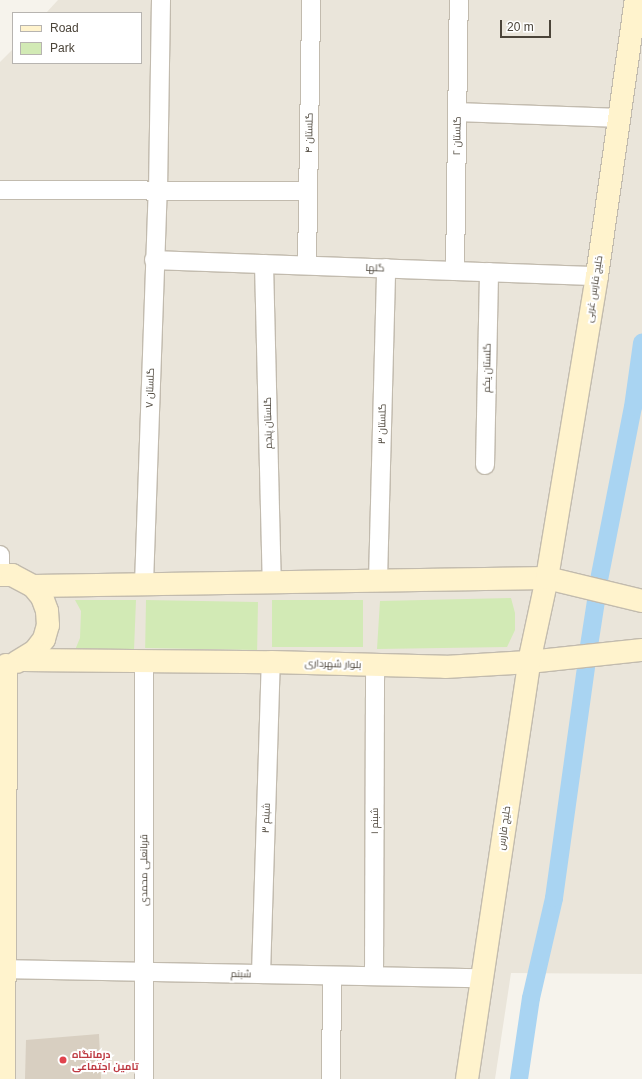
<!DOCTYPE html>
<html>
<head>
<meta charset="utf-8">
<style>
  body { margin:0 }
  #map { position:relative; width:642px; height:1079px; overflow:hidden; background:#f6f3ec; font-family:Arial,Cairo,sans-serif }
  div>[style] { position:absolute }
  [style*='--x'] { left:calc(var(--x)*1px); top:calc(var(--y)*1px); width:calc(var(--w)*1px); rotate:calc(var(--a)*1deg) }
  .residential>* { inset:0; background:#eae5da }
  .green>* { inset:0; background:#d2eab5; transform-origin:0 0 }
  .canal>* { height:18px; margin:-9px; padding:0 9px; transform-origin:9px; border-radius:9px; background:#a9d4f2 }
  .building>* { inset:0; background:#d8cfc1 }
  .roads { filter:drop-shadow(1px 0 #c2bbae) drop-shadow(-1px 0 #c2bbae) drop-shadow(0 1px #c2bbae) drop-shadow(0 -1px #c2bbae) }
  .street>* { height:18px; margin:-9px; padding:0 9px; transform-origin:9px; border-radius:9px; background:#fff }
  .secondary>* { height:22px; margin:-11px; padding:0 11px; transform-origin:11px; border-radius:11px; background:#fff3cd }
  .dots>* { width:11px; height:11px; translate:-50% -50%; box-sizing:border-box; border:2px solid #fff; border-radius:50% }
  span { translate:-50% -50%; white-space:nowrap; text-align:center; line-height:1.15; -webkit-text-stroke:4px #fff; paint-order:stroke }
  .street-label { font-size:10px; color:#4b4439 }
  .health-label { font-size:10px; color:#be3a42; font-weight:700 }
  .left { translate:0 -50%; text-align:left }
  .legend { position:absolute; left:12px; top:12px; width:130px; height:52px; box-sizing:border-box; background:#fff; border:1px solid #b7b4b0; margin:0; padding:5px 7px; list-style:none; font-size:12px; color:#4b4439 }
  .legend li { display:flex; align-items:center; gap:8px; height:20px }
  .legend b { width:20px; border:1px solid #b7b4b0 }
  .scale { position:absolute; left:500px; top:20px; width:51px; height:18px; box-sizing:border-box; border:2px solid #4b4439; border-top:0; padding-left:5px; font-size:12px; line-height:14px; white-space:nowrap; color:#4b4439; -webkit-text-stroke:3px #fff; paint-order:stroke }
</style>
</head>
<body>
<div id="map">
  <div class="residential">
    <i style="clip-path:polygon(58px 0,642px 0,642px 974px,511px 973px,495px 1079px,0 1079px,0 62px,13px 49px,13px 63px,141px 63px,141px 13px,46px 13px)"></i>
  </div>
  <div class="green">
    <i style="clip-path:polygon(511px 598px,515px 613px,515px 630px,507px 647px,377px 649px,380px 601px)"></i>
    <i style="clip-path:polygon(75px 600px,136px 600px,134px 650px,75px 650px,80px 638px,81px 611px)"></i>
    <i style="left:146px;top:600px;width:112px;height:48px;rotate:1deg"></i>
    <i style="left:272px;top:600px;width:91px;height:47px"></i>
  </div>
  <div class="canal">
    <i style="--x:599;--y:580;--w:176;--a:-78.9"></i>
    <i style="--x:633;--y:407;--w:65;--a:-82"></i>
    <i style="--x:589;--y:646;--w:46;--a:-81.2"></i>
    <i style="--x:519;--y:1079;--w:82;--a:-81.6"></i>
    <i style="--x:531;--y:998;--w:103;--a:-77"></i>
    <i style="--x:554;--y:898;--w:233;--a:-82.1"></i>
  </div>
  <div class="building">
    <i style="clip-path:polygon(99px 1034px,101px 1079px,25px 1079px,26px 1040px)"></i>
  </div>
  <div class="roads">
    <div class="street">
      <i style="--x:458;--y:112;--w:161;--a:2.1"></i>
      <i style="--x:0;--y:190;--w:308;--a:0.2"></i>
      <i style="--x:154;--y:260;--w:443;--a:2.1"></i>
      <i style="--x:264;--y:264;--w:318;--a:88.6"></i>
      <i style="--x:307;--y:265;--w:265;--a:-89.1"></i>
      <i style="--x:455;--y:271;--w:271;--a:-89.2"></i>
      <i style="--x:485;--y:465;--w:193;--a:-88.8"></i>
      <i style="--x:0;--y:555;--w:20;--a:90"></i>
      <i style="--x:378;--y:580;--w:312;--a:-88.5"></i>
      <i style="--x:144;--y:584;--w:393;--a:-88"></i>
      <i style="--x:158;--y:191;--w:191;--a:-89.1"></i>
      <i style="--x:0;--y:969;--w:482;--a:1.1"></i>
      <i style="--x:261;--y:974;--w:312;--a:-88.2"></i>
      <i style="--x:374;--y:976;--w:311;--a:-89.8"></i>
      <i style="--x:144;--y:1079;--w:418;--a:-90"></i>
      <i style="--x:331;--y:1079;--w:103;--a:-89.4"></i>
    </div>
    <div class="secondary">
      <i style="--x:0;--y:575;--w:12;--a:0"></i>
      <i style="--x:12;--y:575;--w:24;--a:28"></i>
      <i style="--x:33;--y:586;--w:14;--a:51"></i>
      <i style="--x:42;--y:597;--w:15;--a:70"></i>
      <i style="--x:47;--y:611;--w:14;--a:86"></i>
      <i style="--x:48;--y:625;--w:15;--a:106"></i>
      <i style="--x:44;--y:639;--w:15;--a:127"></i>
      <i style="--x:35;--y:651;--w:21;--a:149"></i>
      <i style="--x:33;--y:586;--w:514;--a:-0.89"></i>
      <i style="--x:547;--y:578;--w:98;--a:13.6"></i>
      <i style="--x:23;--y:660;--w:248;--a:0.5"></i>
      <i style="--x:271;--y:662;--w:174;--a:1.6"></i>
      <i style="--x:445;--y:667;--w:84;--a:-3.4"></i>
      <i style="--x:529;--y:662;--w:114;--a:-6.1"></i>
      <i style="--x:4;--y:1079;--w:414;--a:-89.7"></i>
      <i style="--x:467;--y:1079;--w:422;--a:-81.5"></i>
      <i style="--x:529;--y:662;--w:86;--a:-77.9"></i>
      <i style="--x:547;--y:578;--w:306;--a:-80.6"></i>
      <i style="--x:597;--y:276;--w:279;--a:-82"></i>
    </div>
  </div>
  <div class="dots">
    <i style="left:63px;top:1060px;background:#e0444e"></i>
  </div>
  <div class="street-label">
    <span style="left:309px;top:133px;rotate:-89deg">گلستان ۴</span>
    <span style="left:457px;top:136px;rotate:-89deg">گلستان ۲</span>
    <span style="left:375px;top:268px;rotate:2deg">گلها</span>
    <span style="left:594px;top:289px;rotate:-81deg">خلیج فارس غربی</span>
    <span style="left:487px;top:368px;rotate:-89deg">گلستان یکم</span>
    <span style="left:150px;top:388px;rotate:-88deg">گلستان ۷</span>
    <span style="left:268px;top:423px;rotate:-91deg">گلستان پنجم</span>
    <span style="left:382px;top:424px;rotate:-89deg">گلستان ۳</span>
    <span style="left:333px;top:664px;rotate:2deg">بلوار شهرداری</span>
    <span style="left:266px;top:818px;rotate:-88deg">شبنم ۳</span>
    <span style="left:375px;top:821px;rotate:-90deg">شبنم ۱</span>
    <span style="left:504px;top:828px;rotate:-82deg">خلیج فارس</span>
    <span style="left:144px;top:870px;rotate:-90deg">قربانعلی محمدی</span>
    <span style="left:241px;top:974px;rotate:1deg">شبنم</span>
  </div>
  <div class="health-label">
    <span class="left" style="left:72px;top:1060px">درمانگاه<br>تامین اجتماعی</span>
  </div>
  <ul class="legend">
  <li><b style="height:5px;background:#fff3cd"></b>Road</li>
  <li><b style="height:11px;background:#d2eab5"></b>Park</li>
  </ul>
  <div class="scale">20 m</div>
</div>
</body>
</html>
